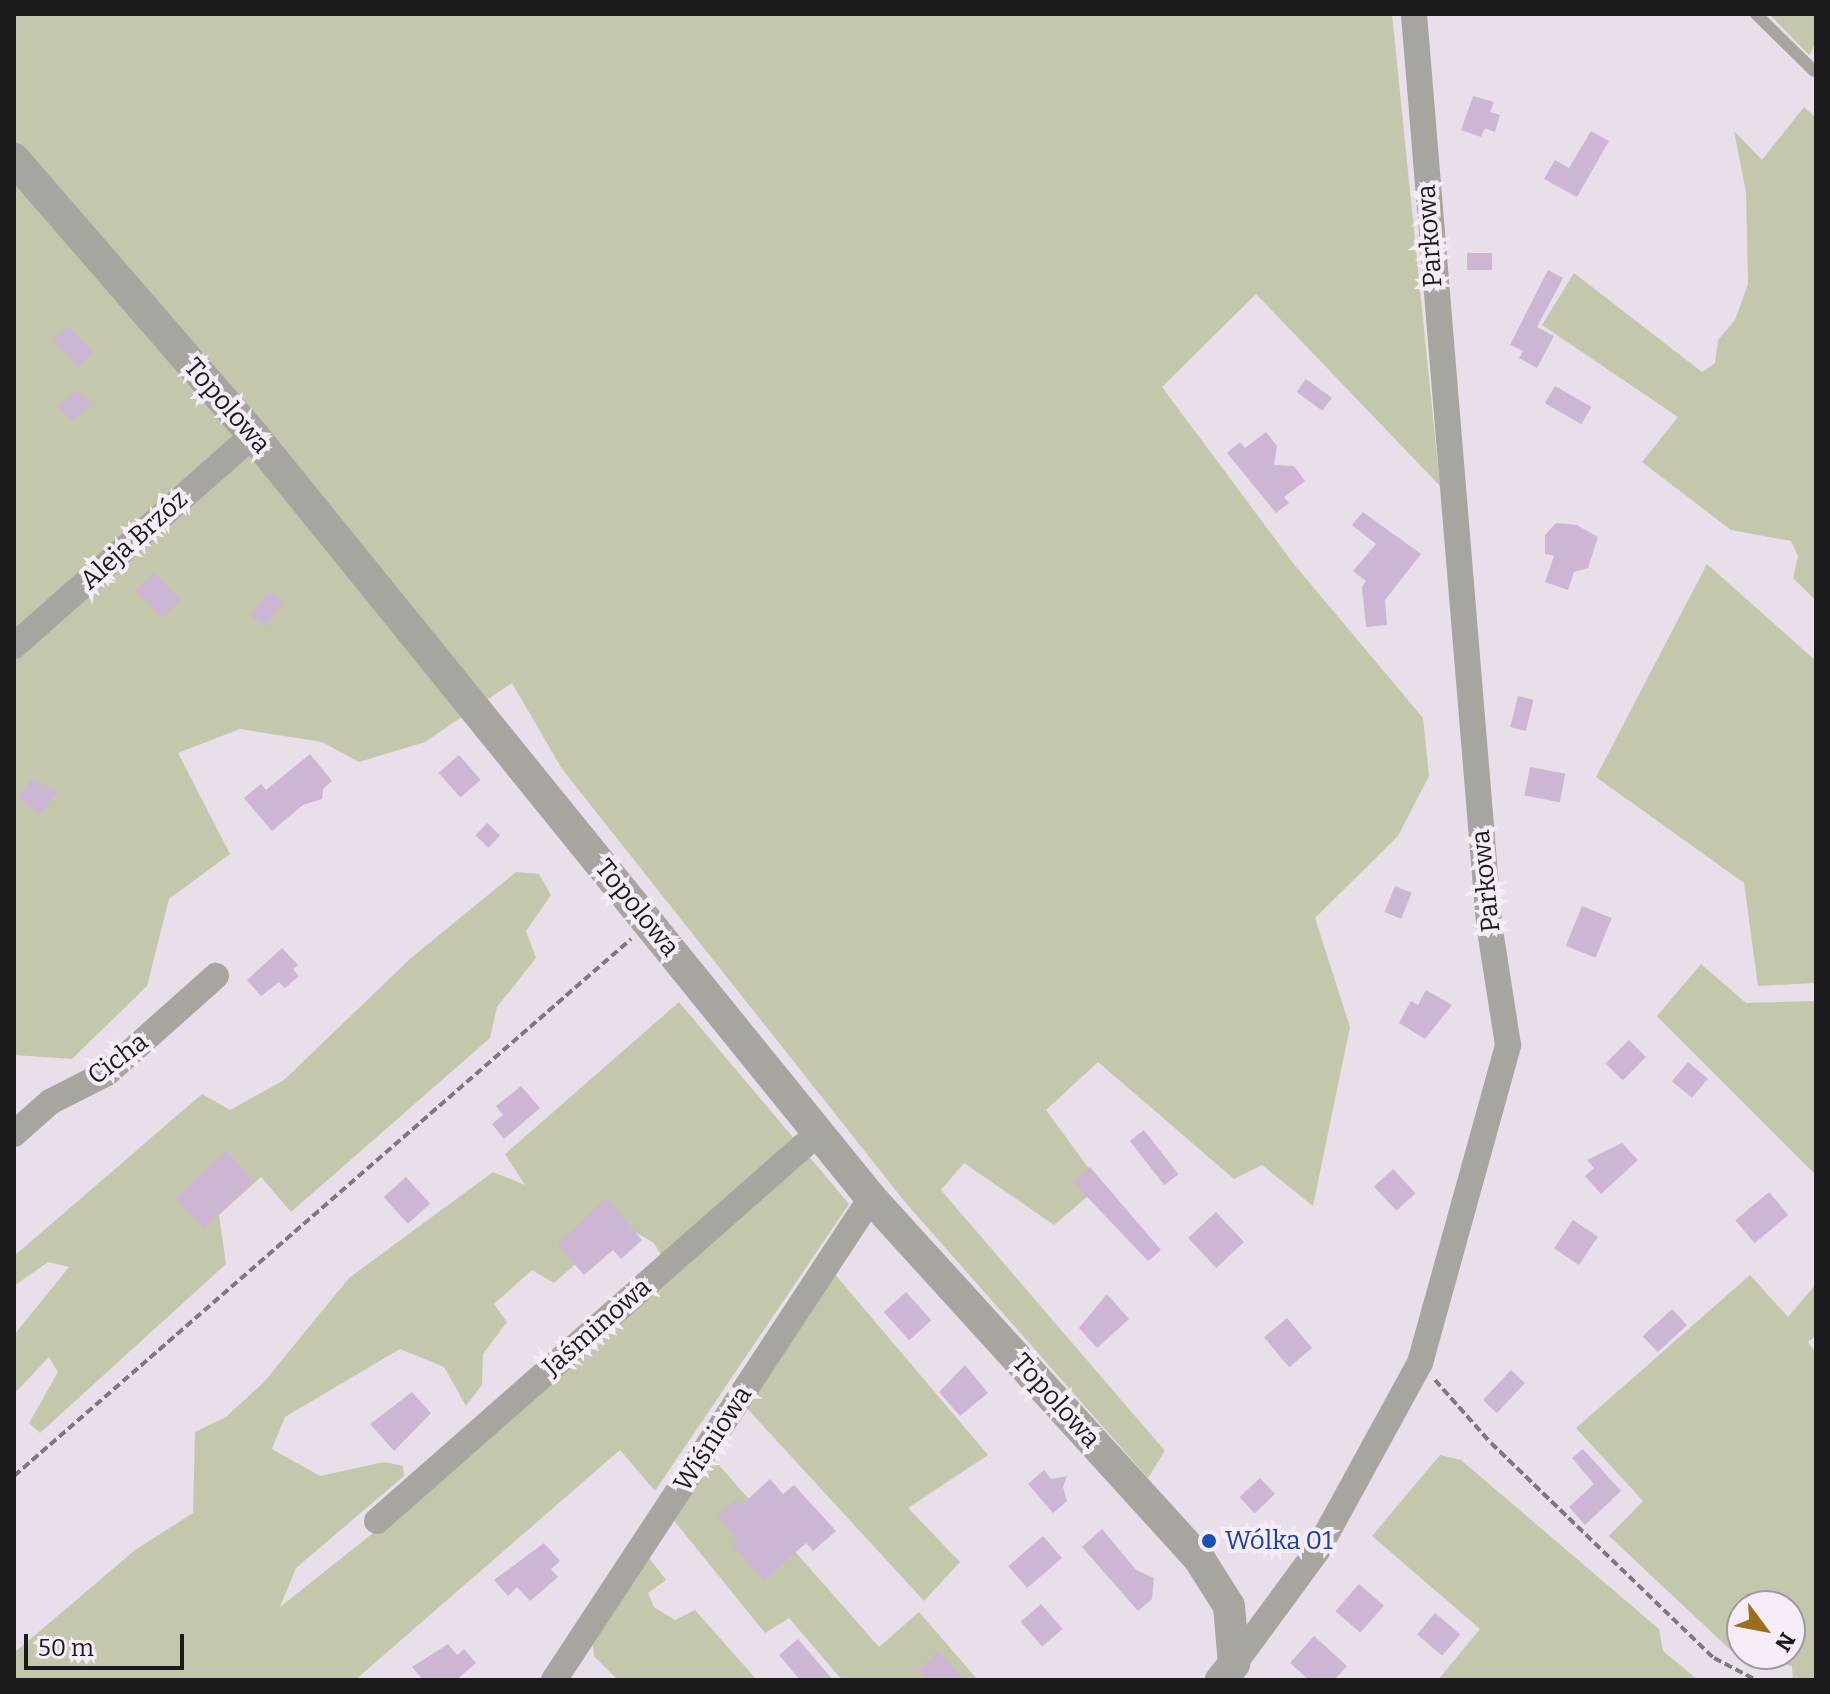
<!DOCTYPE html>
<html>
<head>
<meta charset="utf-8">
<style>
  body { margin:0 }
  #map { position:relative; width:1830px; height:1694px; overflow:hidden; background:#e8dfea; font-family:Bitter,serif }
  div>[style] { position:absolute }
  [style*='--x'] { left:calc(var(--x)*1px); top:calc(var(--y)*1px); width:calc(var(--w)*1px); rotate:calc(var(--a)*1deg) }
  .green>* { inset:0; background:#c5c7ad }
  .building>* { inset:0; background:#cdb6d3; transform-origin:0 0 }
  .path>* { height:4px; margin-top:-2px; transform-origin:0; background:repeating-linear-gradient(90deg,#7d787f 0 8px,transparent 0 12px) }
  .service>* { height:12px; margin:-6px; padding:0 6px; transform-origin:6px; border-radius:6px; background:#a8a49f }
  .minor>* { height:26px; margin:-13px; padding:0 13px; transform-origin:13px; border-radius:13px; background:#a8a49f }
  .tertiary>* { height:32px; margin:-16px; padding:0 16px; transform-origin:16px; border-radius:16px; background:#a8a49f }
  .dots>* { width:22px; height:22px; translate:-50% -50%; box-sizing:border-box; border:4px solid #f5ecf7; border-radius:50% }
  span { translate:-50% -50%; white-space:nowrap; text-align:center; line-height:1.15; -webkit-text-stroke:8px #f5ecf7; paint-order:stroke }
  .street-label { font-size:26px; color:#1d1a1e }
  .transit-label { font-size:26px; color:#164399 }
  .left { translate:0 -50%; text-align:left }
  .frame { position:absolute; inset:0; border:16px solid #1d1a1e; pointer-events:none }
  .north { position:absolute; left:1726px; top:1590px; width:80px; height:80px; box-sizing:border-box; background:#f5ecf7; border:2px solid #9f98a0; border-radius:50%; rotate:122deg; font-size:22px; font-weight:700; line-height:32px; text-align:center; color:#1d1a1e }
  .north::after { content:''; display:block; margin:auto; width:28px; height:36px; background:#996f1d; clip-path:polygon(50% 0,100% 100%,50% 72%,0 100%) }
  .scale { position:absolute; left:24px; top:1634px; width:160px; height:36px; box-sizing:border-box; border:4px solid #1d1a1e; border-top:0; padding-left:10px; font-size:24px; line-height:28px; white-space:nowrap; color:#1d1a1e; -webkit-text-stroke:6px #f5ecf7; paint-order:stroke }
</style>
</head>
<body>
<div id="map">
  <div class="green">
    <i style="clip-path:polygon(14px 14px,1392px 14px,1440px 486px,1256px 294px,1162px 387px,1293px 563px,1423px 718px,1429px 776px,1398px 836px,1315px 918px,1350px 1027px,1313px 1206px,1262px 1165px,1234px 1179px,1098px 1062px,1046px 1110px,1101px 1185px,1054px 1225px,964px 1163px,941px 1190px,1165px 1451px,1148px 1478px,905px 1202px,562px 769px,512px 683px,425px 742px,359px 762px,322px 742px,240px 729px,178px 753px,230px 854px,169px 899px,147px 986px,72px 1059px,14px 1055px)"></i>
    <i style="clip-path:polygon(1769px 14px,1816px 14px,1816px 42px,1809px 55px)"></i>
    <i style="clip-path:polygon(1804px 107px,1816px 118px,1816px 601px,1793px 578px,1798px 556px,1791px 541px,1731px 530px,1642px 462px,1678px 417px,1542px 325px,1574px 273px,1702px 372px,1715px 363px,1718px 340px,1735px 320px,1748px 284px,1746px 192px,1734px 131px,1762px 160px)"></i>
    <i style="clip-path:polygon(1707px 564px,1816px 661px,1816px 983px,1758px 986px,1744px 883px,1596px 777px)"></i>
    <i style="clip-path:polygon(516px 872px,539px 874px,551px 895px,526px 931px,536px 958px,497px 1007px,490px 1038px,291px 1212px,261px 1177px,219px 1215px,226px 1264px,40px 1433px,29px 1423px,58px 1372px,49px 1357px,14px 1394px,14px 1335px,69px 1267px,48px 1262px,14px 1286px,14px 1256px,202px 1094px,230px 1110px,284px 1080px,411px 958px)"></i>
    <i style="clip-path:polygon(1701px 964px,1746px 1003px,1816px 1001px,1816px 1175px,1657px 1016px)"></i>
    <i style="clip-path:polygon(evenodd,679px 1002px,849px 1204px,655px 1491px,620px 1450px,355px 1680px,14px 1680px,14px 1653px,135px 1550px,193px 1513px,195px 1432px,226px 1417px,264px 1382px,349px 1278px,493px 1172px,525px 1185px,505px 1154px,679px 1002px,614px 1230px,635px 1232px,654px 1243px,670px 1271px,446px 1475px,280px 1607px,296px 1568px,404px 1476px,403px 1466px,384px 1462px,320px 1476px,272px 1449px,285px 1417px,400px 1349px,444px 1367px,466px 1406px,482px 1385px,483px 1354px,507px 1322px,494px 1304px,532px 1270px,554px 1283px,614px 1230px)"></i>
    <i style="clip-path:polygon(833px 1272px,988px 1455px,908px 1508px,960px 1562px,924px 1601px,743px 1404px)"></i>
    <i style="clip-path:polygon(evenodd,1750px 1275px,1788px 1317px,1816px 1284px,1816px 1336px,1808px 1342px,1816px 1353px,1816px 1680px,1793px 1680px,1792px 1666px,1773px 1662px,1755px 1669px,1737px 1656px,1609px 1536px,1643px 1501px,1576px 1428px,1750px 1275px,1742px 1606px,1790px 1606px,1790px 1654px,1742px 1654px,1742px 1606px)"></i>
    <i style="clip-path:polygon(710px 1455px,879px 1647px,919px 1612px,978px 1680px,842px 1680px,789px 1618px,765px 1633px,671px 1517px)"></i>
    <i style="clip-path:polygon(1440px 1455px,1461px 1460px,1659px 1629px,1663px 1651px,1698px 1680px,1438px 1680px,1480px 1629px,1372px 1536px)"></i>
    <i style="clip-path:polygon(646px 1554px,666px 1580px,648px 1593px,654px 1607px,675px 1620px,695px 1610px,757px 1680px,618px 1680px,594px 1656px,592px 1636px)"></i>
  </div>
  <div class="building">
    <i style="clip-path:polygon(1473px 96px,1494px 102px,1490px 112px,1500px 115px,1495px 132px,1485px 128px,1481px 137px,1461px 130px)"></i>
    <i style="clip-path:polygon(1591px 131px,1609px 141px,1577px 197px,1544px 179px,1555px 160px,1569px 168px)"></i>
    <i style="left:1467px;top:253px;width:25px;height:17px"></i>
    <i style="clip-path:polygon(1548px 270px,1563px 278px,1537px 327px,1554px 336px,1537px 368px,1519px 358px,1523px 351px,1510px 345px)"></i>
    <i style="left:68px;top:326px;width:37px;height:20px;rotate:47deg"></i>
    <i style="left:1306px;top:379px;width:32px;height:16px;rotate:36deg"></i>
    <i style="left:1555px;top:386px;width:42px;height:20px;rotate:30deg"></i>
    <i style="left:77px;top:390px;width:20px;height:25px;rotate:49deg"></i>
    <i style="clip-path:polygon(1266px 432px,1277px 446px,1274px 465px,1294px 466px,1305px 481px,1284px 497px,1289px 503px,1276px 513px,1227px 453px,1240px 442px,1245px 448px)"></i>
    <i style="clip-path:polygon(1363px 512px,1421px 554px,1385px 600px,1387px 625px,1366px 627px,1362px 587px,1366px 581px,1353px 571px,1376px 544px,1352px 525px)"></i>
    <i style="clip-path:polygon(1556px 523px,1577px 525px,1598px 537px,1588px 568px,1574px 572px,1568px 590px,1545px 582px,1554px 556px,1545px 554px,1545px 535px)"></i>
    <i style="left:154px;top:572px;width:39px;height:26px;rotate:46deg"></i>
    <i style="left:268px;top:591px;width:18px;height:31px;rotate:34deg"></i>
    <i style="left:1518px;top:696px;width:16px;height:32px;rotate:14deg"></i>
    <i style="clip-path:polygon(310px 754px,332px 781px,323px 789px,322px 799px,303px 805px,272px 831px,244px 798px,261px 784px,266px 790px)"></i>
    <i style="left:459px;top:755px;width:33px;height:27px;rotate:49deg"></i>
    <i style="left:1530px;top:767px;width:36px;height:29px;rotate:11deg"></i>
    <i style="clip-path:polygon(31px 779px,57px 792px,41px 814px,18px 798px)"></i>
    <i style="left:487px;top:823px;width:18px;height:17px;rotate:43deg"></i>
    <i style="left:1395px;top:886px;width:18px;height:28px;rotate:22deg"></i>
    <i style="left:1582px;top:906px;width:32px;height:43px;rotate:22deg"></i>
    <i style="clip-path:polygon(282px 948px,298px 965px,293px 969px,299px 976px,285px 988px,279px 982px,261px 996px,247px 980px)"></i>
    <i style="clip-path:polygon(1426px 990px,1452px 1005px,1425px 1039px,1399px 1023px,1411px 1001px,1418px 1005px)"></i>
    <i style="left:1629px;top:1040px;width:24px;height:33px;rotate:45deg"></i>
    <i style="left:1688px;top:1062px;width:26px;height:25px;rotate:40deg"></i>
    <i style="clip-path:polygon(521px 1086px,540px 1108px,504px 1139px,492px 1124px,503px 1115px,496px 1106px)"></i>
    <i style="left:1144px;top:1130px;width:56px;height:18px;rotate:52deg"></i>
    <i style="clip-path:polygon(1622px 1143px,1638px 1160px,1601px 1194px,1585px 1176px,1594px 1168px,1587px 1160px)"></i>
    <i style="left:226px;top:1151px;width:41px;height:69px;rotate:47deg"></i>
    <i style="clip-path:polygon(1090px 1167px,1161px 1250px,1148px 1261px,1073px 1182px)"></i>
    <i style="left:1393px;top:1169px;width:33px;height:26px;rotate:47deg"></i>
    <i style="left:406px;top:1177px;width:36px;height:30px;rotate:48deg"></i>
    <i style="left:1769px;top:1192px;width:30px;height:44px;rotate:50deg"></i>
    <i style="clip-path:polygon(606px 1198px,642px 1240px,621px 1259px,613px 1250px,584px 1275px,557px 1244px)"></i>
    <i style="left:1216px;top:1212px;width:41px;height:38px;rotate:47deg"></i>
    <i style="left:1573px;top:1220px;width:30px;height:34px;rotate:34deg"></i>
    <i style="left:906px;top:1292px;width:38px;height:30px;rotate:48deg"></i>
    <i style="clip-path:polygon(1107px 1294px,1129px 1319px,1097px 1348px,1079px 1328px)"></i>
    <i style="left:1672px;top:1309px;width:22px;height:40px;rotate:47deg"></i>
    <i style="left:1287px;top:1318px;width:39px;height:30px;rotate:50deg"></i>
    <i style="clip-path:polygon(965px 1365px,988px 1393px,960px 1416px,939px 1392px)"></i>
    <i style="left:1511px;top:1370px;width:19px;height:41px;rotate:43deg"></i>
    <i style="clip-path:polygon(412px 1392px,431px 1413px,394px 1451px,370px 1424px)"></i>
    <i style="clip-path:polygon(1583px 1449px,1621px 1491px,1585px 1525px,1569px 1507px,1594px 1484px,1572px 1458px)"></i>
    <i style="clip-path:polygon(1044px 1470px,1051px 1479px,1067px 1476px,1063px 1487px,1067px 1501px,1053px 1513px,1028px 1484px)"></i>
    <i style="left:1260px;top:1478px;width:22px;height:28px;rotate:47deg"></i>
    <i style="clip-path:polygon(770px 1479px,783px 1494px,794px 1485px,836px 1531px,813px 1551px,806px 1543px,764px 1581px,732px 1544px,738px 1539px,717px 1515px,735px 1500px,740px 1506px)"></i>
    <i style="clip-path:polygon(1102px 1529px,1136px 1570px,1154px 1578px,1152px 1599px,1138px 1611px,1082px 1547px)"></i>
    <i style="left:1043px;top:1536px;width:29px;height:46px;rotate:49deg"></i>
    <i style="clip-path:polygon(544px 1543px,560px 1561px,551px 1569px,558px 1577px,530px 1601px,517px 1587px,508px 1596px,494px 1580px)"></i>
    <i style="left:1359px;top:1584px;width:33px;height:36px;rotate:41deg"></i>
    <i style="left:1041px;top:1604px;width:33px;height:27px;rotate:49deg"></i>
    <i style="left:1435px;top:1613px;width:33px;height:28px;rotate:40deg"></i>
    <i style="clip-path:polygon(1314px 1636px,1347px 1666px,1334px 1680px,1309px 1680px,1290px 1663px)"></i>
    <i style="clip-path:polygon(798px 1639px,833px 1680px,800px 1680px,779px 1655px)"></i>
    <i style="clip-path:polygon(448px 1644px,457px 1655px,464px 1649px,476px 1663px,456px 1680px,423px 1680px,412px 1667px)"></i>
    <i style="clip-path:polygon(938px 1651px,965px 1680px,928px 1680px,918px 1670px)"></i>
  </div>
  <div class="path">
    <i style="--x:1435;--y:1380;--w:84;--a:48.4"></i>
    <i style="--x:1491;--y:1443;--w:310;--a:44"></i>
    <i style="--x:1714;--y:1658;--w:47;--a:27.6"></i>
    <i style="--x:14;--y:1476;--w:818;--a:-41.03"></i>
  </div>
  <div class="service">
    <i style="--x:1756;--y:14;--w:81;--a:44.5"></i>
  </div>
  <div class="minor">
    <i style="--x:14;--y:646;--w:319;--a:-41.4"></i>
    <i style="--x:14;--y:1134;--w:48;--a:-41.6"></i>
    <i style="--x:50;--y:1102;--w:64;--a:-27"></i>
    <i style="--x:107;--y:1073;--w:146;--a:-41.7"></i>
    <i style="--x:377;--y:1521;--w:586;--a:-41.33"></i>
    <i style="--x:1234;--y:1664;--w:140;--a:-53.7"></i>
    <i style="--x:1317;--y:1551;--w:214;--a:-61.3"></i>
    <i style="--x:1420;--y:1363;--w:330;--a:-74.5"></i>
    <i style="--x:1508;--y:1045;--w:123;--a:-98.9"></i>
    <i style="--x:1489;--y:923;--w:912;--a:-94.72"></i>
    <i style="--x:554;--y:1680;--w:577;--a:-56.67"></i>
  </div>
  <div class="tertiary">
    <i style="--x:14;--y:159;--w:365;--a:49.1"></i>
    <i style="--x:253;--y:435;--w:982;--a:50.99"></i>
    <i style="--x:871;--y:1198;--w:489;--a:47.7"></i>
    <i style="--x:1200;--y:1560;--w:54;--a:57.8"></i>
    <i style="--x:1229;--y:1606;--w:58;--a:85.1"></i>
    <i style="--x:1234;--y:1664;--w:21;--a:129"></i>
  </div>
  <div class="dots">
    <i style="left:1209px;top:1541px;background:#1a4fb4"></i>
  </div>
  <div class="street-label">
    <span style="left:1430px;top:236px;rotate:-94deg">Parkowa</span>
    <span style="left:227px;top:406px;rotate:49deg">Topolowa</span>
    <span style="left:134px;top:540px;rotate:-42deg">Aleja Brzóz</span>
    <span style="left:1486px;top:881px;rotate:-96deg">Parkowa</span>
    <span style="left:637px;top:908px;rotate:51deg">Topolowa</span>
    <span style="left:118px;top:1059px;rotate:-37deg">Cicha</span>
    <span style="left:597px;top:1327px;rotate:-41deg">Jaśminowa</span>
    <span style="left:1056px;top:1401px;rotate:48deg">Topolowa</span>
    <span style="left:713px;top:1439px;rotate:-57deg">Wiśniowa</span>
  </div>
  <div class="transit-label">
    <span class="left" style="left:1225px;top:1541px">Wólka 01</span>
  </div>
  <div class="frame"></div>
  <div class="north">N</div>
  <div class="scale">50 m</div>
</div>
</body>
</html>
